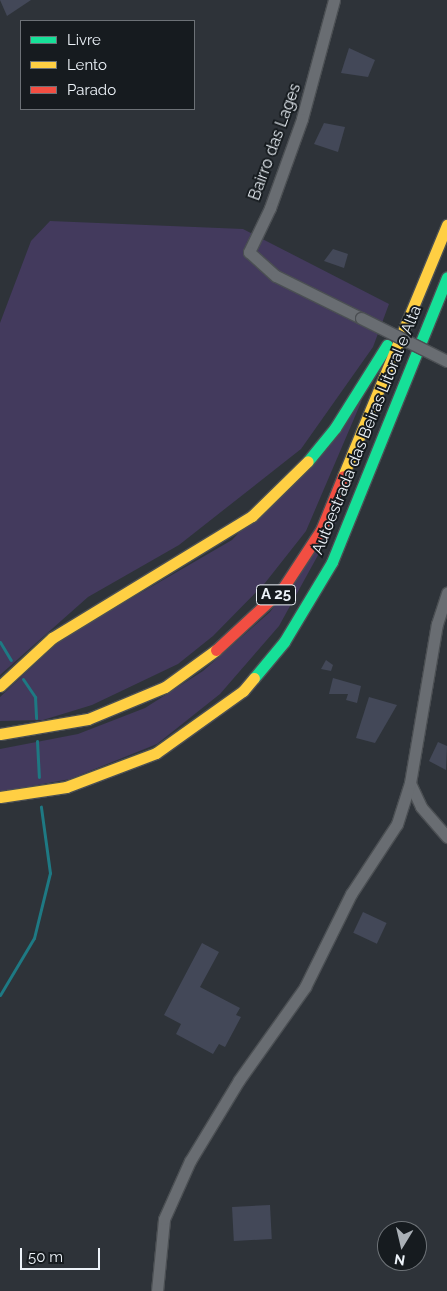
<!DOCTYPE html>
<html>
<head>
<meta charset="utf-8">
<style>
  body { margin:0 }
  #map { position:relative; width:447px; height:1291px; overflow:hidden; background:#2e3339; font-family:Raleway,sans-serif }
  div>[style] { position:absolute }
  [style*='--x'] { left:calc(var(--x)*1px); top:calc(var(--y)*1px); width:calc(var(--w)*1px); rotate:calc(var(--a)*1deg) }
  .green>* { inset:0; background:#433a5d }
  .stream>* { height:3px; margin:-1.5px; padding:0 1.5px; transform-origin:1.5px; border-radius:1.5px; background:#1e7983 }
  .building>* { inset:0; background:#434858; transform-origin:0 0 }
  .roads { filter:drop-shadow(1px 0 #4b4f53) drop-shadow(-1px 0 #4b4f53) drop-shadow(0 1px #4b4f53) drop-shadow(0 -1px #4b4f53) }
  .street>* { height:11px; margin:-5.5px; padding:0 5.5px; transform-origin:5.5px; border-radius:5.5px; background:#696d72 }
  .fast>* { height:11px; margin:-5.5px; padding:0 5.5px; transform-origin:5.5px; border-radius:5.5px; background:#16e098 }
  .slow>* { height:11px; margin:-5.5px; padding:0 5.5px; transform-origin:5.5px; border-radius:5.5px; background:#ffcf43 }
  .jam>* { height:11px; margin:-5.5px; padding:0 5.5px; transform-origin:5.5px; border-radius:5.5px; background:#f24e42 }
  .bridges { filter:drop-shadow(1px 0 #4b4f53) drop-shadow(-1px 0 #4b4f53) drop-shadow(0 1px #4b4f53) drop-shadow(0 -1px #4b4f53) }
  .street-bridge>* { height:11px; margin:-5.5px; padding:0 5.5px; transform-origin:5.5px; border-radius:5.5px; background:#696d72 }
  span { translate:-50% -50%; white-space:nowrap; text-align:center; line-height:1.15; -webkit-text-stroke:4px #161b1f; paint-order:stroke }
  .shield-label span { padding:1px 4px; background:#161b1f; border:1px solid; border-radius:4px; -webkit-text-stroke-width:0 }
  .shield-label { font-size:15px; color:#edf3f9; font-weight:700 }
  .street-label { font-size:16px; color:#edf3f9 }
  .legend { position:absolute; left:20px; top:20px; width:175px; height:90px; box-sizing:border-box; background:#161b1f; border:1px solid #6c7176; margin:0; padding:6px 9px; list-style:none; font-size:15px; color:#edf3f9 }
  .legend li { display:flex; align-items:center; gap:10px; height:25px }
  .legend b { width:25px; border:1px solid #6c7176 }
  .north { position:absolute; left:377px; top:1221px; width:50px; height:50px; box-sizing:border-box; background:#161b1f; border:1px solid #6c7176; border-radius:50%; rotate:189deg; font-size:14px; font-weight:700; line-height:20px; text-align:center; color:#edf3f9 }
  .north::after { content:''; display:block; margin:auto; width:18px; height:22px; background:#aab0b6; clip-path:polygon(50% 0,100% 100%,50% 72%,0 100%) }
  .scale { position:absolute; left:20px; top:1248px; width:80px; height:22px; box-sizing:border-box; border:2px solid #edf3f9; border-top:0; padding-left:6px; font-size:15px; line-height:18px; white-space:nowrap; color:#edf3f9; -webkit-text-stroke:4px #161b1f; paint-order:stroke }
</style>
</head>
<body>
<div id="map">
  <div class="green">
    <i style="clip-path:polygon(50px 221px,243px 229px,389px 304px,373px 347px,301px 449px,179px 545px,88px 597px,0 675px,0 323px,31px 241px)"></i>
    <i style="clip-path:polygon(362px 400px,306px 531px,265px 583px,213px 636px,178px 664px,92px 705px,43px 720px,0 721px,0 697px,63px 638px,232px 540px)"></i>
    <i style="clip-path:polygon(339px 517px,279px 626px,220px 694px,157px 744px,70px 779px,0 792px,0 749px,78px 734px,145px 708px,203px 671px,270px 612px)"></i>
  </div>
  <div class="stream">
    <i style="--x:0;--y:642;--w:21;--a:59"></i>
    <i style="--x:23;--y:679;--w:22;--a:56"></i>
    <i style="--x:35;--y:697;--w:21;--a:87"></i>
    <i style="--x:37;--y:741;--w:36;--a:87"></i>
    <i style="--x:0;--y:995;--w:66;--a:-59.2"></i>
    <i style="--x:34;--y:938;--w:67;--a:-76.2"></i>
    <i style="--x:50;--y:873;--w:67;--a:-97.8"></i>
  </div>
  <div class="building">
    <i style="clip-path:polygon(0 0,31px 0,7px 16px)"></i>
    <i style="clip-path:polygon(349px 48px,375px 60px,368px 77px,341px 73px)"></i>
    <i style="clip-path:polygon(324px 123px,345px 127px,338px 152px,314px 144px)"></i>
    <i style="clip-path:polygon(333px 249px,348px 254px,344px 268px,324px 261px)"></i>
    <i style="clip-path:polygon(326px 660px,333px 665px,331px 671px,321px 669px)"></i>
    <i style="clip-path:polygon(333px 678px,361px 686px,357px 703px,346px 700px,348px 694px,329px 694px)"></i>
    <i style="clip-path:polygon(369px 697px,397px 705px,375px 743px,356px 738px)"></i>
    <i style="clip-path:polygon(438px 742px,447px 746px,446px 770px,429px 761px)"></i>
    <i style="left:363px;top:912px;width:26px;height:23px;rotate:25deg"></i>
    <i style="clip-path:polygon(202px 943px,219px 952px,200px 987px,240px 1008px,236px 1015px,241px 1017px,225px 1047px,219px 1044px,213px 1054px,176px 1034px,181px 1024px,164px 1015px)"></i>
    <i style="left:270px;top:1205px;width:34px;height:38px;rotate:87deg"></i>
  </div>
  <div class="roads">
    <div class="street">
      <i style="--x:334;--y:0;--w:123;--a:105.1"></i>
      <i style="--x:302;--y:119;--w:95;--a:109.8"></i>
      <i style="--x:270;--y:208;--w:49;--a:115.5"></i>
      <i style="--x:249;--y:252;--w:36;--a:42"></i>
      <i style="--x:276;--y:276;--w:95;--a:26.3"></i>
      <i style="--x:410;--y:783;--w:26;--a:65"></i>
      <i style="--x:421;--y:807;--w:40;--a:49"></i>
      <i style="--x:157;--y:1291;--w:72;--a:-84.4"></i>
      <i style="--x:164;--y:1219;--w:64;--a:-65.9"></i>
      <i style="--x:190;--y:1161;--w:95;--a:-58.8"></i>
      <i style="--x:239;--y:1080;--w:114;--a:-54.6"></i>
      <i style="--x:305;--y:987;--w:104;--a:-63.7"></i>
      <i style="--x:351;--y:894;--w:84;--a:-56.7"></i>
      <i style="--x:397;--y:824;--w:43;--a:-72.4"></i>
      <i style="--x:410;--y:783;--w:161;--a:-80.4"></i>
      <i style="--x:437;--y:624;--w:33;--a:-72"></i>
    </div>
    <div class="fast">
      <i style="--x:308;--y:461;--w:43;--a:-50.7"></i>
      <i style="--x:335;--y:428;--w:98;--a:-57.9"></i>
      <i style="--x:254;--y:678;--w:47;--a:-50.2"></i>
      <i style="--x:284;--y:642;--w:93;--a:-59"></i>
      <i style="--x:332;--y:562;--w:307;--a:-68"></i>
    </div>
    <div class="slow">
      <i style="--x:343;--y:476;--w:272;--a:-67.5"></i>
      <i style="--x:0;--y:686;--w:71;--a:-42.7"></i>
      <i style="--x:52;--y:638;--w:234;--a:-31.4"></i>
      <i style="--x:252;--y:516;--w:78;--a:-44.5"></i>
      <i style="--x:0;--y:734;--w:89;--a:-9.7"></i>
      <i style="--x:88;--y:719;--w:83;--a:-22.6"></i>
      <i style="--x:165;--y:687;--w:63;--a:-36"></i>
      <i style="--x:0;--y:797;--w:67;--a:-8.6"></i>
      <i style="--x:66;--y:787;--w:96;--a:-20.7"></i>
      <i style="--x:156;--y:753;--w:107;--a:-35.5"></i>
      <i style="--x:243;--y:691;--w:17;--a:-50"></i>
    </div>
    <div class="jam">
      <i style="--x:216;--y:650;--w:91;--a:-42.8"></i>
      <i style="--x:283;--y:588;--w:69;--a:-56.8"></i>
      <i style="--x:321;--y:530;--w:58;--a:-67.8"></i>
    </div>
  </div>
  <div class="bridges">
    <div class="street-bridge">
      <i style="--x:361;--y:318;--w:96;--a:26.6"></i>
    </div>
  </div>
  <div class="shield-label">
    <span style="left:276px;top:595px">A 25</span>
  </div>
  <div class="street-label">
    <span style="left:275px;top:142px;rotate:-70deg">Bairro das Lages</span>
    <span style="left:367px;top:430px;rotate:-68deg">Autoestrada das Beiras Litoral e Alta</span>
  </div>
  <ul class="legend">
  <li><b style="height:6px;background:#16e098"></b>Livre</li>
  <li><b style="height:6px;background:#ffcf43"></b>Lento</li>
  <li><b style="height:6px;background:#f24e42"></b>Parado</li>
  </ul>
  <div class="north">N</div>
  <div class="scale">50 m</div>
</div>
</body>
</html>
